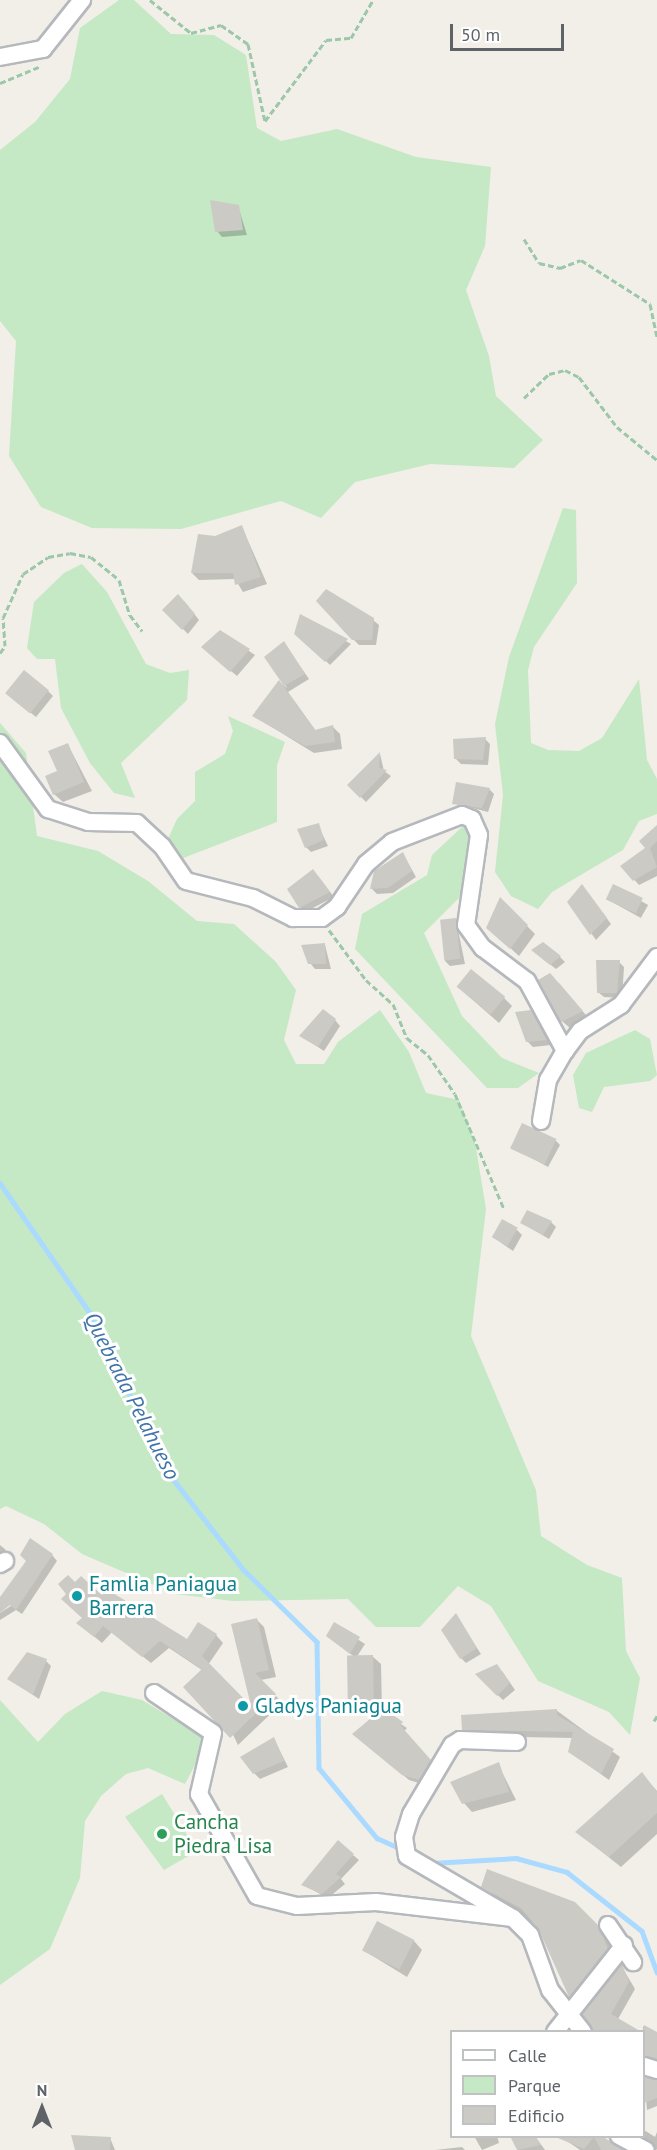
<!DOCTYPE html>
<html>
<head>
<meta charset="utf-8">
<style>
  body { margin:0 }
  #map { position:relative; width:657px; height:2150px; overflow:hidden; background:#f1efe8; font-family:"PT Sans",sans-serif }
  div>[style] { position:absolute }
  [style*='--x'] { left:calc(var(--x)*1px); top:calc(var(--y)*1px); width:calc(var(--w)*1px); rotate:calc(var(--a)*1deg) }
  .green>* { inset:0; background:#c5e8c5 }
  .shadow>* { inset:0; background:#0003; transform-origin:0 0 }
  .stream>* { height:4.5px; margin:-2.25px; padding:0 2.25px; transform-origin:2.25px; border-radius:2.25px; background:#aadaff }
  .building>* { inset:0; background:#cccac5; transform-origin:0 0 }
  .path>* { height:3px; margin-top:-1.5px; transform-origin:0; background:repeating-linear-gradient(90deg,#9cc7a9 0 6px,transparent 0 9px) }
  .roads { filter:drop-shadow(2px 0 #b5b8bc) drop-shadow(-2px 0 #b5b8bc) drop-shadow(0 2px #b5b8bc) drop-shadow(0 -2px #b5b8bc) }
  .street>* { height:16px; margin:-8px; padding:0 8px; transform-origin:8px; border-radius:8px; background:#fff }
  .dots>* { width:16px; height:16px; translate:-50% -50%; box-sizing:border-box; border:3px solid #fff; border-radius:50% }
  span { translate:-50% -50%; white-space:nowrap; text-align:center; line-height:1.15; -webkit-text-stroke:6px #fff; paint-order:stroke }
  .culture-label { font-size:21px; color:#0d838f }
  .left { translate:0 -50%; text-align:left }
  .leisure-label { font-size:21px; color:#27864d }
  .water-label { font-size:22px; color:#4174aa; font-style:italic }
  .legend { position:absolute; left:450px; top:2030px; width:195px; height:108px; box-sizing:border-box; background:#fff; border:2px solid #bfc1c3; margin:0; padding:8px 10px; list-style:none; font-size:18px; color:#5f6368 }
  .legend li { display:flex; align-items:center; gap:12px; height:30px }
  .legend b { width:30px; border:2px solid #bfc1c3 }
  .north { position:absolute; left:12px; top:2078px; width:60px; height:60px; -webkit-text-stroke:4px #fff; paint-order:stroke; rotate:0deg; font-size:16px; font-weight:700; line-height:24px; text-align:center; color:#5f6368 }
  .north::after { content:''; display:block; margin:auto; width:21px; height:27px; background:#5f6368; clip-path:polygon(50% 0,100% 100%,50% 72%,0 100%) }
  .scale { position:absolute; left:450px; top:24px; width:114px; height:27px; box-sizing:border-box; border:3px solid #5f6368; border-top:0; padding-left:8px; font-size:18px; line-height:21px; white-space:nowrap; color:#5f6368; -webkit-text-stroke:4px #fff; paint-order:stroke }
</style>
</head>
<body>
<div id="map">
  <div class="green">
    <i style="clip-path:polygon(119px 0,134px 0,171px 34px,214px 35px,246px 55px,257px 128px,281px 141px,337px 129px,416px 157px,491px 167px,485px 246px,466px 290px,489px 356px,496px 396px,543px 440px,514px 468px,430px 464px,355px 482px,321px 518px,281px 501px,181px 529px,92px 528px,41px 507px,9px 456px,16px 341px,0 321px,0 150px,35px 122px,70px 79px,80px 28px)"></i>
    <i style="clip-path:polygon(563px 508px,576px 510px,577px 583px,534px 647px,528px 670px,531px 743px,548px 750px,579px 751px,602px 738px,639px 679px,647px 760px,657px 779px,657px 814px,639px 821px,623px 850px,552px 892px,538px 909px,511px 896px,495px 872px,503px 795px,495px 724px,509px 657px)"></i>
    <i style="clip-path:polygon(82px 564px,107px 592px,146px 664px,170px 673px,189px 670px,187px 700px,121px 763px,135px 798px,114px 793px,90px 763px,61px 708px,55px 659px,37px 659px,27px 648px,34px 602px,64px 573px)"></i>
    <i style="clip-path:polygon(228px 716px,285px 742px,277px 765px,277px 822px,178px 860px,168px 839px,177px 819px,195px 801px,195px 772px,225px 754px,233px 731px)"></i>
    <i style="clip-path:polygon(0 723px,26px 753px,37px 836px,98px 851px,148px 881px,197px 921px,234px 924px,276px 962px,296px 990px,284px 1040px,296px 1064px,324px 1064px,338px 1042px,380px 1010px,409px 1052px,426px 1093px,459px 1100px,475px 1142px,486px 1209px,471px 1336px,536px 1490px,541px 1536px,587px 1565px,622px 1578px,626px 1651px,640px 1678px,630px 1735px,609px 1712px,538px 1681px,491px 1606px,458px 1586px,420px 1627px,376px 1627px,348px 1599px,233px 1601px,175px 1594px,82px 1554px,44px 1524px,6px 1506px,0 1509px)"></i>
    <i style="clip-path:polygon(462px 827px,472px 828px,474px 868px,459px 898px,424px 933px,462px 1016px,502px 1058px,539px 1073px,518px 1088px,487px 1088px,355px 949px,362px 914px,427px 875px,432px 855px)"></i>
    <i style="clip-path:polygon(635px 1030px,650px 1039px,657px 1075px,650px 1081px,604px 1087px,592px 1112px,579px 1108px,573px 1075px,586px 1053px)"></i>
    <i style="clip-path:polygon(102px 1691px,142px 1700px,208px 1740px,185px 1784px,148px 1768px,126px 1774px,101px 1796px,85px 1821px,80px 1878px,50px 1949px,0 1985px,0 1700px,38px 1742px,65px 1714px)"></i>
    <i style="clip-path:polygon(162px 1794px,197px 1851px,164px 1870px,125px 1817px)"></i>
  </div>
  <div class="shadow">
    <i style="clip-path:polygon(238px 206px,247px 235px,222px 237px,217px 231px)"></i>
    <i style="clip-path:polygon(242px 527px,267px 584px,243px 592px,235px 579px,199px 580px,192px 573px,215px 538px)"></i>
    <i style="clip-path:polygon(184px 601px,199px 620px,188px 634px,164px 610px)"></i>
    <i style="clip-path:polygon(301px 616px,351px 644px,330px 665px,296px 633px)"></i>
    <i style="clip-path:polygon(373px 620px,379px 625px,376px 645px,359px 645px,353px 639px)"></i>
    <i style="clip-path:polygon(220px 632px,255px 655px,237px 676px,208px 652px)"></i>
    <i style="clip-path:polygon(284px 643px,309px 679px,288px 692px,316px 731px,333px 727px,340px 734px,342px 749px,314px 753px,254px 716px,279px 682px,287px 688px,266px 657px)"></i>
    <i style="clip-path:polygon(48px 691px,53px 696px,36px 717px,11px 697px)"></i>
    <i style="clip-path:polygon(485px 739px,490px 744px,488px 765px,461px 764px,455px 758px)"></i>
    <i style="clip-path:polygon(68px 745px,92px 791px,63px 802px,54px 794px)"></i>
    <i style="clip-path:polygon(380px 754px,384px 771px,391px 776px,366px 802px,349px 785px)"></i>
    <i style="clip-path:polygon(489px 789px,494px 794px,488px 812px,453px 803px)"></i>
    <i style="clip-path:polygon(318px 825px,328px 846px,311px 852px,306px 847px)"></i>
    <i style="clip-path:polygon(657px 830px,657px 876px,639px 885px,622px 866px,647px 848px)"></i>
    <i style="clip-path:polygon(403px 854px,416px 877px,393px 893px,377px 894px,372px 889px)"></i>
    <i style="clip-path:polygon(318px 876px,334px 897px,305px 912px,300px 907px)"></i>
    <i style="left:614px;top:886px;width:39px;height:15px;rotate:29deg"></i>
    <i style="clip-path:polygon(587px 892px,611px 924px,596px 940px,569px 902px)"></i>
    <i style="clip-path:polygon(456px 920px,465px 964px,450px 966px,445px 961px)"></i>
    <i style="clip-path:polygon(527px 926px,535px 934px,519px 956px,497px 936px)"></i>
    <i style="clip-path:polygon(543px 944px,560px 957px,565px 962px,556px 969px,538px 955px)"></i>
    <i style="clip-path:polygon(325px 945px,331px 969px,315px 969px,310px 963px)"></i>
    <i style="clip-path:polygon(619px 962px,624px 967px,622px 998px,604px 997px,598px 992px)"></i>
    <i style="clip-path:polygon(559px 983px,590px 1020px,571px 1029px,562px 1021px)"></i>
    <i style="clip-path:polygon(466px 994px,504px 998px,512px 1006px,499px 1023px)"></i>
    <i style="clip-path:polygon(530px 1012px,536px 1018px,551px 1045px,533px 1047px,527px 1041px)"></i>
    <i style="clip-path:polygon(335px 1020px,340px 1026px,324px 1051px,301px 1036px)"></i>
    <i style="clip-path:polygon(555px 1140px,560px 1145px,548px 1167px,510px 1146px)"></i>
    <i style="clip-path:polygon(551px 1222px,556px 1227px,549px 1239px,522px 1223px)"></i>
    <i style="clip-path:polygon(517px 1230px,522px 1235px,513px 1251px,493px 1237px)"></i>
    <i style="clip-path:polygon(0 1545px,6px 1550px,0 1556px)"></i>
    <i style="clip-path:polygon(52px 1555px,57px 1561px,22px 1614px,16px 1610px,0 1620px,0 1613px,17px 1602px,0 1609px,0 1599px)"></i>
    <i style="clip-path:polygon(75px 1584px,187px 1641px,216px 1635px,223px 1643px,208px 1665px,253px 1711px,256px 1619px,264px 1627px,276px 1677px,261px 1680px,257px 1715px,276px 1696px,282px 1703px,238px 1745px,202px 1670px,169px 1648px,151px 1663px,112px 1632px,102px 1643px,78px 1623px,84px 1618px)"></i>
    <i style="clip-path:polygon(456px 1616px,481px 1654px,466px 1663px,461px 1658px)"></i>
    <i style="clip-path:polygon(334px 1624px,365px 1644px,356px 1658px,372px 1656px,381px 1664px,382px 1712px,407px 1728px,404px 1731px,435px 1766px,425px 1785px,409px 1780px,360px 1739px,376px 1717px,359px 1715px,350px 1706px,356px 1658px,327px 1636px)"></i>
    <i style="clip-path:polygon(46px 1661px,51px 1666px,39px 1699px,9px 1679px)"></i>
    <i style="clip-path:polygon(502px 1671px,515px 1690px,503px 1700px,477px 1675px)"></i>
    <i style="clip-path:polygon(556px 1710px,620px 1757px,609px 1780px,570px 1752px,573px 1738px,471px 1736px,463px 1729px)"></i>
    <i style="clip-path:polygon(274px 1739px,288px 1767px,260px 1779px,254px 1773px)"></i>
    <i style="clip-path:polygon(498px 1764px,516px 1800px,472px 1812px,464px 1803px)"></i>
    <i style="clip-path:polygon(642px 1774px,657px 1791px,657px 1834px,621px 1867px,577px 1832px)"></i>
    <i style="clip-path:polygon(353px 1855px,359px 1860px,341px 1879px,345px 1884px,328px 1898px,303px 1885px)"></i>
    <i style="clip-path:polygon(483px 1887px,585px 1914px,618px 1956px,580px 2006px,570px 1996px,539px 1927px)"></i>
    <i style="clip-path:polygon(414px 1941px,422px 1950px,407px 1977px,363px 1950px)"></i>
    <i style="clip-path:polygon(622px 1967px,635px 1989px,618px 2019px,637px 2032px,594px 2032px)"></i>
    <i style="clip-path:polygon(643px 2026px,657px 2034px,657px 2065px,644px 2064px)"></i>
    <i style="clip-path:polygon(644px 2077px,657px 2081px,657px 2106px,647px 2110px)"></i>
    <i style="clip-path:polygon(644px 2130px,655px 2137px,657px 2132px,657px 2150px,641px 2136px)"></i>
    <i style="clip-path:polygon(474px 2136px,497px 2136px,499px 2143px,482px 2150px)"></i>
    <i style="clip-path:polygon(512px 2136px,535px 2136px,545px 2150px,518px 2150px)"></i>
    <i style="clip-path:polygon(597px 2136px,622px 2150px,580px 2150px,567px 2141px)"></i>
    <i style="clip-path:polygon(110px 2138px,115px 2150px,76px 2150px)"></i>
    <i style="clip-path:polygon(462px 2147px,465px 2150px,435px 2150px)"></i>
  </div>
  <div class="stream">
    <i style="--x:0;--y:1183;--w:162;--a:55.3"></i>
    <i style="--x:92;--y:1316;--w:171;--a:64.3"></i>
    <i style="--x:166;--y:1470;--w:125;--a:52.1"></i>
    <i style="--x:243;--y:1569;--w:104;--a:44.6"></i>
    <i style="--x:317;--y:1642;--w:126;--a:89.1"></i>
    <i style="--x:319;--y:1768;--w:91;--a:50.4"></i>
    <i style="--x:377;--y:1838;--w:27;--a:24"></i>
    <i style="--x:432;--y:1863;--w:84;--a:-3.4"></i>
    <i style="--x:516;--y:1858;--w:53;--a:15.4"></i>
    <i style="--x:567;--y:1872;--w:95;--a:38.2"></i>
    <i style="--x:642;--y:1931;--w:44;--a:69.9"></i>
  </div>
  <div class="building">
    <i style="clip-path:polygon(210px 200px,239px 205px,243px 230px,215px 232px)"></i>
    <i style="clip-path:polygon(242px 525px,261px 577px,235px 585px,233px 573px,191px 573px,198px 534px,215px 536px)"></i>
    <i style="clip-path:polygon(326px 589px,374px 618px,372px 640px,352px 640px,316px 601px)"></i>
    <i style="clip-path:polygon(178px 594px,195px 614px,182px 630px,162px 610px)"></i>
    <i style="clip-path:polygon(300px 614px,348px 639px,325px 662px,294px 634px)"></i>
    <i style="clip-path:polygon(220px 630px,250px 649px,230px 672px,201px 647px)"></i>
    <i style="clip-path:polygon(284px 641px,305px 674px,284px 686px,264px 657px)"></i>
    <i style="left:24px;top:670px;width:32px;height:30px;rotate:39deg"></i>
    <i style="clip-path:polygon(279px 680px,315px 730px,333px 725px,335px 742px,305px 746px,252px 716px)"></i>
    <i style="clip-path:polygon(486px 737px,483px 760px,454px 759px,453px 739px)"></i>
    <i style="clip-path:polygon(68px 743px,84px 782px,53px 795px,45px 776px,57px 771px,48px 751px)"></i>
    <i style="clip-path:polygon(380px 752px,379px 768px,387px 770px,360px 798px,347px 785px)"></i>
    <i style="clip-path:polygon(456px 782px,490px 788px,482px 808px,452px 804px)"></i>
    <i style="clip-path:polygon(319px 823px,324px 840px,305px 848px,297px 829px)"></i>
    <i style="clip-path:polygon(657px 825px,657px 841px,650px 848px,657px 867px,633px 881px,620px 866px,645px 848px,639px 841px)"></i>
    <i style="clip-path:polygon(403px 852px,412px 871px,388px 888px,370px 889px,374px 871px)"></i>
    <i style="clip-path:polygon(313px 869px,330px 892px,299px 908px,287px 889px)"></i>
    <i style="clip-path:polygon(582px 884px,607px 918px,590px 935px,567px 902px)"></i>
    <i style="left:613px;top:884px;width:33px;height:17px;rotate:25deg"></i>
    <i style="clip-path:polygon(500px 897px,528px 925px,510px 949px,486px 928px)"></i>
    <i style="left:456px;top:918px;width:41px;height:16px;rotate:84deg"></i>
    <i style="clip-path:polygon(543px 942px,561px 956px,550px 965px,531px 950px)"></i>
    <i style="clip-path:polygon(325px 943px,326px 964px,308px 964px,301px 945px)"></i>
    <i style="clip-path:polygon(596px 960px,620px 960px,617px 993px,597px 993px)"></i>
    <i style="left:471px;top:969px;width:44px;height:23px;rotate:39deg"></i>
    <i style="clip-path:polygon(550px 973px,583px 1011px,561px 1022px,538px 980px)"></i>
    <i style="clip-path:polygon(323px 1009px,336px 1019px,318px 1047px,299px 1036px)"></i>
    <i style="clip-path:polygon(531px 1010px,547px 1040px,526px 1042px,515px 1012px)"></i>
    <i style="left:522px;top:1123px;width:38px;height:28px;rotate:25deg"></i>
    <i style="clip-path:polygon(527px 1210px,552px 1221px,543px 1235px,520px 1223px)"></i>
    <i style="left:502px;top:1219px;width:18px;height:21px;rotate:29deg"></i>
    <i style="clip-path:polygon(30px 1538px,53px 1554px,16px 1610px,10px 1605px,0 1613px,0 1597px,26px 1561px,20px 1555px)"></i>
    <i style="clip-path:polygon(68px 1575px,75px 1582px,81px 1576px,102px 1595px,105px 1588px,187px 1639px,198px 1622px,217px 1634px,202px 1656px,251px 1706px,231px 1624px,257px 1618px,269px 1670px,255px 1673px,276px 1694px,230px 1738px,183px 1687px,202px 1669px,160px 1641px,142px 1657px,103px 1626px,94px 1637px,76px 1623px,82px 1618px,61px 1599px,66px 1594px,58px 1584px)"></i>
    <i style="clip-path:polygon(456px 1613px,477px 1648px,460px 1659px,441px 1630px)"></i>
    <i style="clip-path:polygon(334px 1622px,360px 1637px,350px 1654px,326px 1636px)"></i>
    <i style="clip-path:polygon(27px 1652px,47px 1659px,33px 1695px,7px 1679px)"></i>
    <i style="left:373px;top:1655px;width:55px;height:26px;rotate:89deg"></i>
    <i style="clip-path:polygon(497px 1664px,510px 1683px,497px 1696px,475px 1674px)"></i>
    <i style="clip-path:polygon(383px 1708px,403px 1722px,400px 1725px,431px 1760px,419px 1780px,402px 1775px,352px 1734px)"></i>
    <i style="clip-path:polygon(557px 1709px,557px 1715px,614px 1749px,601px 1774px,568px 1752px,573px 1732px,462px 1730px,461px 1715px)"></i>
    <i style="clip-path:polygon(274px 1737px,284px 1761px,253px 1774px,240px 1757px)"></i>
    <i style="clip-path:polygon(499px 1762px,509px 1792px,462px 1804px,450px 1782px)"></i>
    <i style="clip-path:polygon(642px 1772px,657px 1792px,657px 1813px,609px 1857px,575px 1832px)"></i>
    <i style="clip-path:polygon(338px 1840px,354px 1854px,336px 1874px,341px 1877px,322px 1894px,301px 1885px)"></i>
    <i style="clip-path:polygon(487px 1869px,575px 1902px,598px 1925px,608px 1949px,569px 1997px,538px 1928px,521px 1908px,481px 1887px)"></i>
    <i style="left:377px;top:1921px;width:42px;height:33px;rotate:27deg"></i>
    <i style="clip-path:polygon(622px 1964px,629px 1982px,611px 2014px,640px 2031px,593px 2031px,582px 2014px)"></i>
    <i style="clip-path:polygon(644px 2025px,657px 2032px,657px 2059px,644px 2056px)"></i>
    <i style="clip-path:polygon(644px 2077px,657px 2080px,657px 2098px,644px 2103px)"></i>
    <i style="clip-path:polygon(71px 2135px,111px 2137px,110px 2150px,75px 2150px)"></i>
    <i style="clip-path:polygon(510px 2136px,535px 2136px,541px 2145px,517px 2150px)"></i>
    <i style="clip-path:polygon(553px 2136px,602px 2136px,623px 2150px,601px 2150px,594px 2137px,584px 2149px)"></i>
  </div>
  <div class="path">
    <i style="--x:150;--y:0;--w:53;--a:38.8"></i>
    <i style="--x:191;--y:33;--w:31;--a:-15"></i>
    <i style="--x:221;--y:25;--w:33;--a:35"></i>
    <i style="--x:248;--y:44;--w:79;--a:77.6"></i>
    <i style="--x:265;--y:121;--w:101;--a:-53"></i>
    <i style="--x:326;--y:40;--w:25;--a:-5"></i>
    <i style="--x:351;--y:38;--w:44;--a:-59.9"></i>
    <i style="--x:0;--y:83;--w:44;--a:-22.5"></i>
    <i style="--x:524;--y:239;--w:28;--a:58"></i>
    <i style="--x:539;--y:263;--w:22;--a:13"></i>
    <i style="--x:560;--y:268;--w:22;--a:-21"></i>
    <i style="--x:581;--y:260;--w:82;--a:32.5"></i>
    <i style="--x:650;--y:304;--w:35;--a:78"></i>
    <i style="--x:524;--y:398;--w:35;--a:-44"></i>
    <i style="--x:549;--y:374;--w:16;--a:-14"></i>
    <i style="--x:565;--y:370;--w:16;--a:27"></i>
    <i style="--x:579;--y:377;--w:63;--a:52.8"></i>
    <i style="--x:617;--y:427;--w:52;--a:39.5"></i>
    <i style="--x:0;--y:653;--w:9;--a:-54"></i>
    <i style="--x:5;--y:646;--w:28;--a:-94"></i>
    <i style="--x:3;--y:618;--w:48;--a:-65.6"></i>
    <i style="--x:23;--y:574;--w:30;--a:-34"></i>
    <i style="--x:48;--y:557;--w:22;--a:-10"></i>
    <i style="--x:70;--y:553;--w:21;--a:11"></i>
    <i style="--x:91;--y:557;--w:36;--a:39"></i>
    <i style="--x:119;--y:580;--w:37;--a:73"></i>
    <i style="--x:130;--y:615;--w:20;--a:53"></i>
    <i style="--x:329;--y:930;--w:62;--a:53.5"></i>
    <i style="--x:366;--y:980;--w:36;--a:42"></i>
    <i style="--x:393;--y:1004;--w:37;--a:68"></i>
    <i style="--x:407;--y:1038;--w:27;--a:39"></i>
    <i style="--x:428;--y:1055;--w:47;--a:55.3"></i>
    <i style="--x:455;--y:1094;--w:125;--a:66.9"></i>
    <i style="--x:654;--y:1721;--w:6;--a:-59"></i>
  </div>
  <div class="roads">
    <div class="street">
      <i style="--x:0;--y:57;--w:44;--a:-10.5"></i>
      <i style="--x:43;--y:49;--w:63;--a:-51.5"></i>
      <i style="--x:0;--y:743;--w:82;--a:54"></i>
      <i style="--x:48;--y:809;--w:42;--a:18"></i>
      <i style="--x:88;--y:822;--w:49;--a:1.2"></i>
      <i style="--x:137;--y:823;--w:34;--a:43"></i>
      <i style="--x:162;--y:846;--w:42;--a:55.6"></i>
      <i style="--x:186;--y:881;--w:69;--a:14.2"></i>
      <i style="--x:253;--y:898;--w:45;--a:26.6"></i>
      <i style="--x:293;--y:918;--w:29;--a:0"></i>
      <i style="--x:322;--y:918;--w:19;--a:-36"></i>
      <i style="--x:337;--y:907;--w:52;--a:-56"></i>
      <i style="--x:366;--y:864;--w:34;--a:-40"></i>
      <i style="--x:392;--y:842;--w:75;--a:-21.1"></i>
      <i style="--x:462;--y:815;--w:11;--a:22"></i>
      <i style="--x:472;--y:819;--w:17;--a:66"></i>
      <i style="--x:479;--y:835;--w:91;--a:98.2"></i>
      <i style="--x:466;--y:925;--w:29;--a:54"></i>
      <i style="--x:483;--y:948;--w:55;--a:36.9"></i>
      <i style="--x:527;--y:981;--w:80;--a:61.5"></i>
      <i style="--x:541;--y:1121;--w:42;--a:-80.3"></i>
      <i style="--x:548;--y:1080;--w:34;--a:-60"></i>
      <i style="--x:565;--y:1051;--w:25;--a:-53"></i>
      <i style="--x:580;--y:1031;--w:49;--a:-32.4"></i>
      <i style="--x:621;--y:1005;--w:60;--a:-53.1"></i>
      <i style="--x:0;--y:1564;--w:6;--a:-31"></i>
      <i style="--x:154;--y:1693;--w:71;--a:34.1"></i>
      <i style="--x:213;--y:1733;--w:63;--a:102.9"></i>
      <i style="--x:199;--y:1794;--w:117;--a:60.4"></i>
      <i style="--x:257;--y:1896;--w:41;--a:14"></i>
      <i style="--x:297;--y:1906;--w:79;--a:-2.9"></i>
      <i style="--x:376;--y:1902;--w:138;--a:6.7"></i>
      <i style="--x:517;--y:1742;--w:57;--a:-178"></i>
      <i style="--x:460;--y:1740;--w:9;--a:148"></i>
      <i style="--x:452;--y:1745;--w:80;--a:120.7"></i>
      <i style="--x:411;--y:1814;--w:24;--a:107"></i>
      <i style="--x:404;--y:1837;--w:19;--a:81"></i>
      <i style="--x:407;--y:1856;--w:123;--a:30.3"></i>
      <i style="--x:513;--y:1918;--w:24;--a:45"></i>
      <i style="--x:530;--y:1935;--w:59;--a:70"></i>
      <i style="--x:550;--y:1990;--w:53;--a:51.8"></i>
      <i style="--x:608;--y:1925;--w:45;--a:56"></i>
      <i style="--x:555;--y:2032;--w:111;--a:-51.6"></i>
      <i style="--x:644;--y:2066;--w:14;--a:17"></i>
      <i style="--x:619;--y:2136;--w:30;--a:28"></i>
    </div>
  </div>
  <div class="dots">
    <i style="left:77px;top:1596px;background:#0f9aa8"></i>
    <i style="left:243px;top:1706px;background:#0f9aa8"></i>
    <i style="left:162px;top:1834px;background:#2e9e5b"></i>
  </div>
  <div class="culture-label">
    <span class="left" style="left:89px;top:1596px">Famlia Paniagua<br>Barrera</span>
    <span class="left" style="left:255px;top:1706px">Gladys Paniagua</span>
  </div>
  <div class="leisure-label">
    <span class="left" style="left:174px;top:1834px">Cancha<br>Piedra Lisa</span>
  </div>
  <div class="water-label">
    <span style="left:132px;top:1396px;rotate:63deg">Quebrada Pelahueso</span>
  </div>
  <ul class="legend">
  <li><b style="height:8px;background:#fff"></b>Calle</li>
  <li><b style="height:16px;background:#c5e8c5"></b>Parque</li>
  <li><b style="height:16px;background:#cccac5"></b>Edificio</li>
  </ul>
  <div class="north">N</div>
  <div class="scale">50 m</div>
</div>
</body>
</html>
